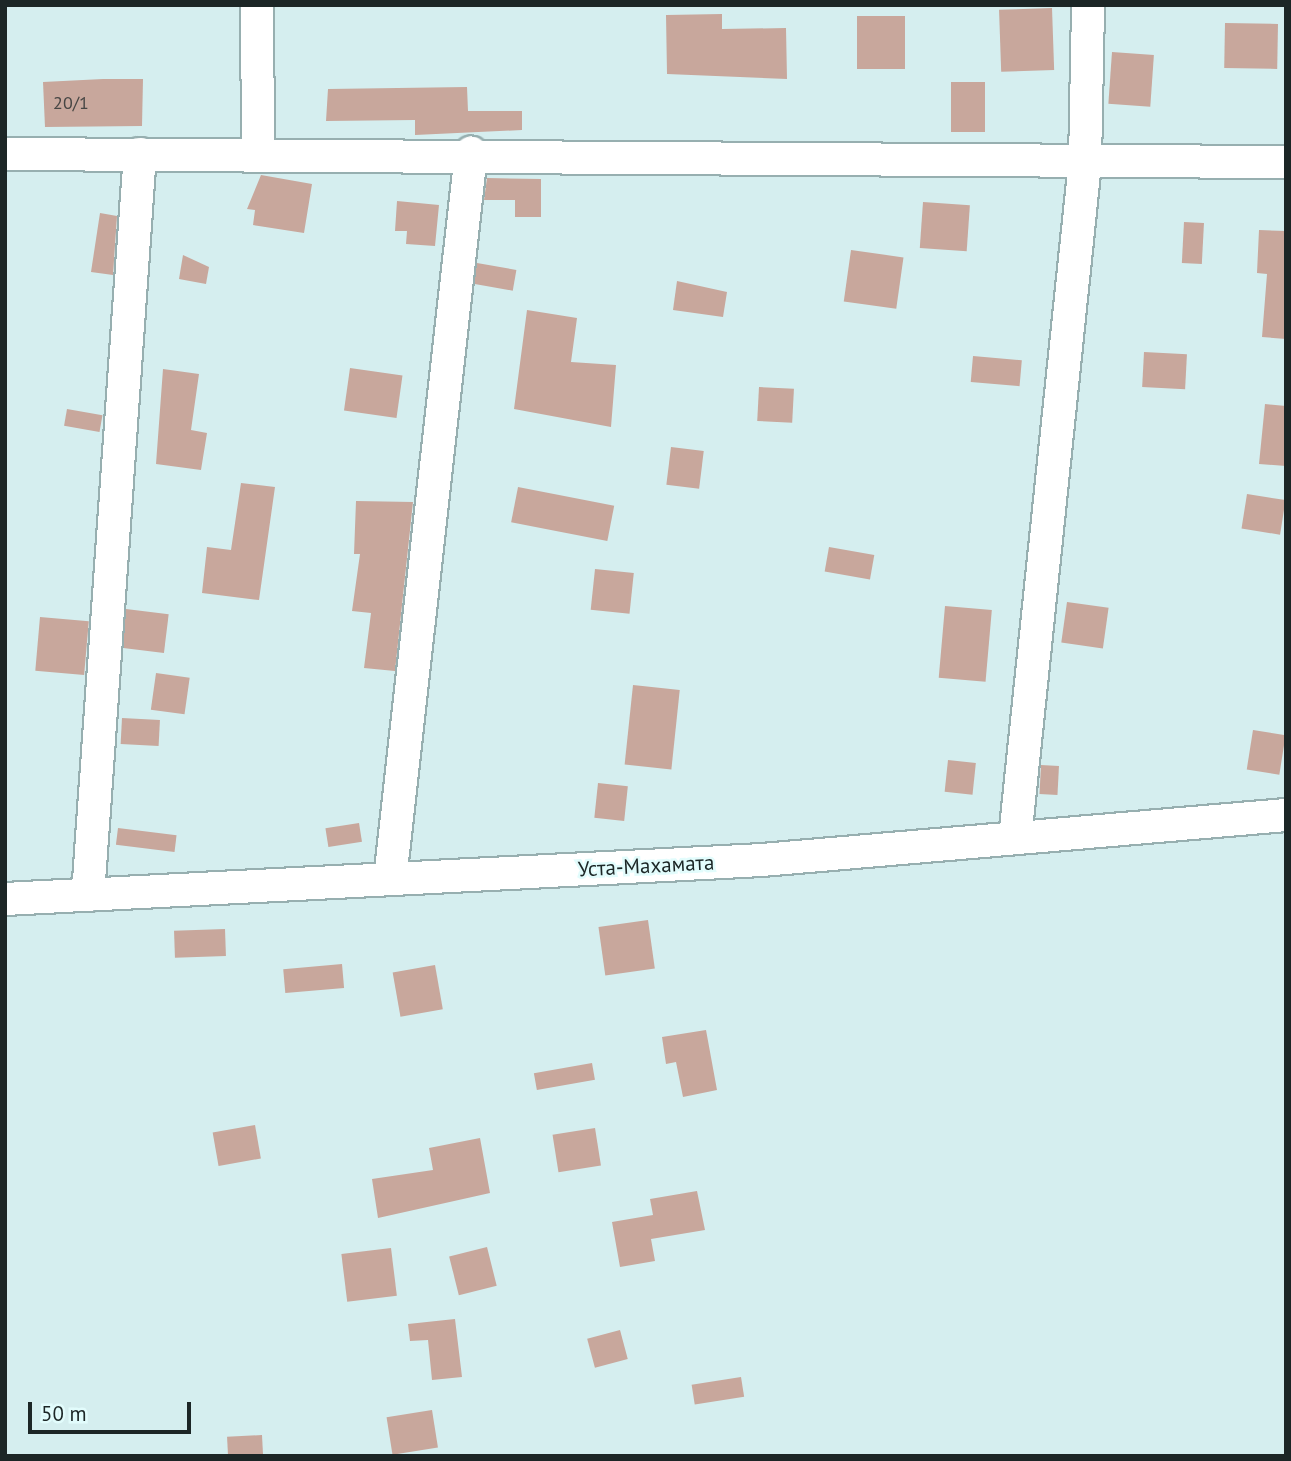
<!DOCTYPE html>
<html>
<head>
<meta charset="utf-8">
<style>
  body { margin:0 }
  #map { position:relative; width:1291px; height:1461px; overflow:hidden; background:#d5eeef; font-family:"PT Sans",sans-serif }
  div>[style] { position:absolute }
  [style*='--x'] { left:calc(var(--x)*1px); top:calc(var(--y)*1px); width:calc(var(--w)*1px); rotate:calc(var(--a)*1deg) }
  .building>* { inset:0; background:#c8a79c; transform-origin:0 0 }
  .roads { filter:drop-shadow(2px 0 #97afb0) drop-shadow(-2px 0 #97afb0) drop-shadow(0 2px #97afb0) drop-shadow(0 -2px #97afb0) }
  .minor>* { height:32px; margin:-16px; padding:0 16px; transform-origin:16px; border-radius:16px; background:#fff }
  span { translate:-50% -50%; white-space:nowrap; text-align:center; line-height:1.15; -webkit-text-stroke:5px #e2fcfc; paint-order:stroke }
  .number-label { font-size:18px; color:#474644 }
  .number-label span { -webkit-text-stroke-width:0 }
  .street-label { font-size:21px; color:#1c2626 }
  .frame { position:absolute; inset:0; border:7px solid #1c2626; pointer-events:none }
  .scale { position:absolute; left:28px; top:1402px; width:163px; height:32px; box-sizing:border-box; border:4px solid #1c2626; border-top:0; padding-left:9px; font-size:21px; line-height:24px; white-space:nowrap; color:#1c2626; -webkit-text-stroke:5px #e2fcfc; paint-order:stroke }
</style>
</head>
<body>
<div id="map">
  <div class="building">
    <i style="left:1052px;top:8px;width:62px;height:53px;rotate:88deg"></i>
    <i style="clip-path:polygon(722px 14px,722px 29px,786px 28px,787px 79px,667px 74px,666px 15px)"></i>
    <i style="left:857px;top:16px;width:48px;height:53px"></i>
    <i style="left:1225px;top:23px;width:53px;height:45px;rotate:1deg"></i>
    <i style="left:1112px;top:52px;width:42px;height:52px;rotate:4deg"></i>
    <i style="clip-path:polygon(103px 79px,143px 79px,142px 126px,45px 127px,43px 82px)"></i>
    <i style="left:951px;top:82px;width:34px;height:50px"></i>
    <i style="clip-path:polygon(467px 87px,468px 111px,522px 111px,522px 130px,415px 135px,415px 120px,326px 121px,328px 89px)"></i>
    <i style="clip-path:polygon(261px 175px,312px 184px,304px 233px,253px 225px,255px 210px,247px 209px)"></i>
    <i style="clip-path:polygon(487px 178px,541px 179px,541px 217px,515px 217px,515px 200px,484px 200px)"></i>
    <i style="clip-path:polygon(397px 201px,439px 205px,435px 246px,406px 244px,407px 231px,395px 231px)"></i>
    <i style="left:923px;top:202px;width:47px;height:46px;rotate:4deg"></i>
    <i style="clip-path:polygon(100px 213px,117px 216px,113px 275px,91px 272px)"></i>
    <i style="left:1184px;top:222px;width:20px;height:41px;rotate:3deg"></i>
    <i style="clip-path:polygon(1259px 230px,1286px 231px,1286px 339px,1262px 337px,1267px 274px,1257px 273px)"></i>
    <i style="left:851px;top:250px;width:53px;height:52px;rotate:8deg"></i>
    <i style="clip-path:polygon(183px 255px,209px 267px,206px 284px,179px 279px)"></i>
    <i style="left:477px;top:263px;width:40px;height:21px;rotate:10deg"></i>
    <i style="clip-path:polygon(677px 281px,727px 292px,723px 317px,673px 310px)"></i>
    <i style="clip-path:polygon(527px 310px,577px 318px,571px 362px,616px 365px,611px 427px,514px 409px)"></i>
    <i style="left:1144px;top:352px;width:43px;height:35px;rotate:3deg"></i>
    <i style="left:973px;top:356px;width:49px;height:26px;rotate:5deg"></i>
    <i style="left:350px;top:368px;width:53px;height:43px;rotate:8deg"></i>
    <i style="clip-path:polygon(163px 369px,199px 374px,191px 430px,207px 433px,201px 470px,156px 464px)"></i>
    <i style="left:759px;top:387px;width:35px;height:34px;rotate:3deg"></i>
    <i style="clip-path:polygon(1265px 404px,1286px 406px,1286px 466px,1259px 464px)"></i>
    <i style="left:67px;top:409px;width:36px;height:17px;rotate:10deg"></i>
    <i style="left:671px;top:447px;width:33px;height:38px;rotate:7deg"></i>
    <i style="clip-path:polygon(241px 483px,275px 487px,259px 600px,202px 593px,207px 547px,231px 550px)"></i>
    <i style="left:518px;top:487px;width:98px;height:36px;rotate:11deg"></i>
    <i style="left:1247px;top:494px;width:39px;height:35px;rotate:9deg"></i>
    <i style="clip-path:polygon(356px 501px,413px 502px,395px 671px,364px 668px,371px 613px,352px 611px,360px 554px,354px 554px)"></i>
    <i style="left:829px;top:547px;width:46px;height:25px;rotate:10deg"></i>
    <i style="left:595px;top:569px;width:39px;height:41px;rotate:6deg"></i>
    <i style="left:1067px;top:602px;width:42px;height:41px;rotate:8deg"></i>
    <i style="left:945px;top:606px;width:47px;height:72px;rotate:5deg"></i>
    <i style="left:126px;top:609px;width:43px;height:39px;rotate:7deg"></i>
    <i style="left:40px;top:617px;width:49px;height:54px;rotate:5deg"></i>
    <i style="left:156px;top:673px;width:34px;height:37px;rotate:8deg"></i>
    <i style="left:633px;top:685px;width:47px;height:80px;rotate:6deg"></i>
    <i style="left:122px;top:718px;width:38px;height:26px;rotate:3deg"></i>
    <i style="left:1253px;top:730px;width:33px;height:40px;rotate:9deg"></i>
    <i style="left:948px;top:760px;width:28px;height:32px;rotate:6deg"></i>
    <i style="left:1041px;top:765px;width:18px;height:29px;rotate:3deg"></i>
    <i style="left:598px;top:783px;width:30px;height:35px;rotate:6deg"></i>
    <i style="left:359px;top:823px;width:19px;height:34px;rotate:81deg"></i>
    <i style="left:118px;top:828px;width:59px;height:17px;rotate:7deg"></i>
    <i style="left:648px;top:920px;width:49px;height:50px;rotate:82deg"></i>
    <i style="left:225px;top:929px;width:27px;height:51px;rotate:88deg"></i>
    <i style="left:342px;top:964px;width:24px;height:59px;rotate:85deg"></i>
    <i style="left:435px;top:965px;width:45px;height:43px;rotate:80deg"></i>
    <i style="clip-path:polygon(706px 1030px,717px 1090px,683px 1097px,676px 1062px,666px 1064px,662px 1037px)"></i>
    <i style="left:592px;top:1063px;width:17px;height:59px;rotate:80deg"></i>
    <i style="left:255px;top:1125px;width:34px;height:43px;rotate:80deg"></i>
    <i style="left:595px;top:1128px;width:38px;height:43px;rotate:81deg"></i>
    <i style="clip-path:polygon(480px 1138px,490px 1193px,378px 1218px,372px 1179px,433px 1170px,429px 1148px)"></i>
    <i style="clip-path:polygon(697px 1191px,705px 1230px,651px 1239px,655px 1261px,620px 1267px,612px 1222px,653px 1215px,650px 1199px)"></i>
    <i style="left:487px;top:1247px;width:40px;height:39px;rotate:76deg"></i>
    <i style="left:391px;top:1248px;width:48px;height:50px;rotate:83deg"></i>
    <i style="clip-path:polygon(455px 1319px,462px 1377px,432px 1380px,428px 1340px,410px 1341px,408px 1324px)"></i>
    <i style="left:620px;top:1330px;width:30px;height:34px;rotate:75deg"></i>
    <i style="left:741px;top:1377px;width:20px;height:50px;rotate:81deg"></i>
    <i style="left:432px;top:1410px;width:38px;height:46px;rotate:81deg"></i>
    <i style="left:262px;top:1435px;width:21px;height:35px;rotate:87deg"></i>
  </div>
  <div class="roads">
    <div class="minor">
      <i style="--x:257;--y:5;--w:148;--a:89.6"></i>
      <i style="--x:5;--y:154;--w:1281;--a:0.36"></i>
      <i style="--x:1015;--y:838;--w:679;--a:-84.08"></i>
      <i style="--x:1085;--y:163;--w:158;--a:-88.9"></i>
      <i style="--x:390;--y:879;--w:731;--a:-83.63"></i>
      <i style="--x:88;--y:895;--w:743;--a:-85.99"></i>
      <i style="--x:5;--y:899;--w:758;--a:-2.95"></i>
      <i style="--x:762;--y:860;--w:526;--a:-4.91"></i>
    </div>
  </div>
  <div class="number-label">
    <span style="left:71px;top:103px">20/1</span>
  </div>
  <div class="street-label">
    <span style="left:646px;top:866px;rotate:-3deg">Уста-Махамата</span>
  </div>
  <div class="frame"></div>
  <div class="scale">50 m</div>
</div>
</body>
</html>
